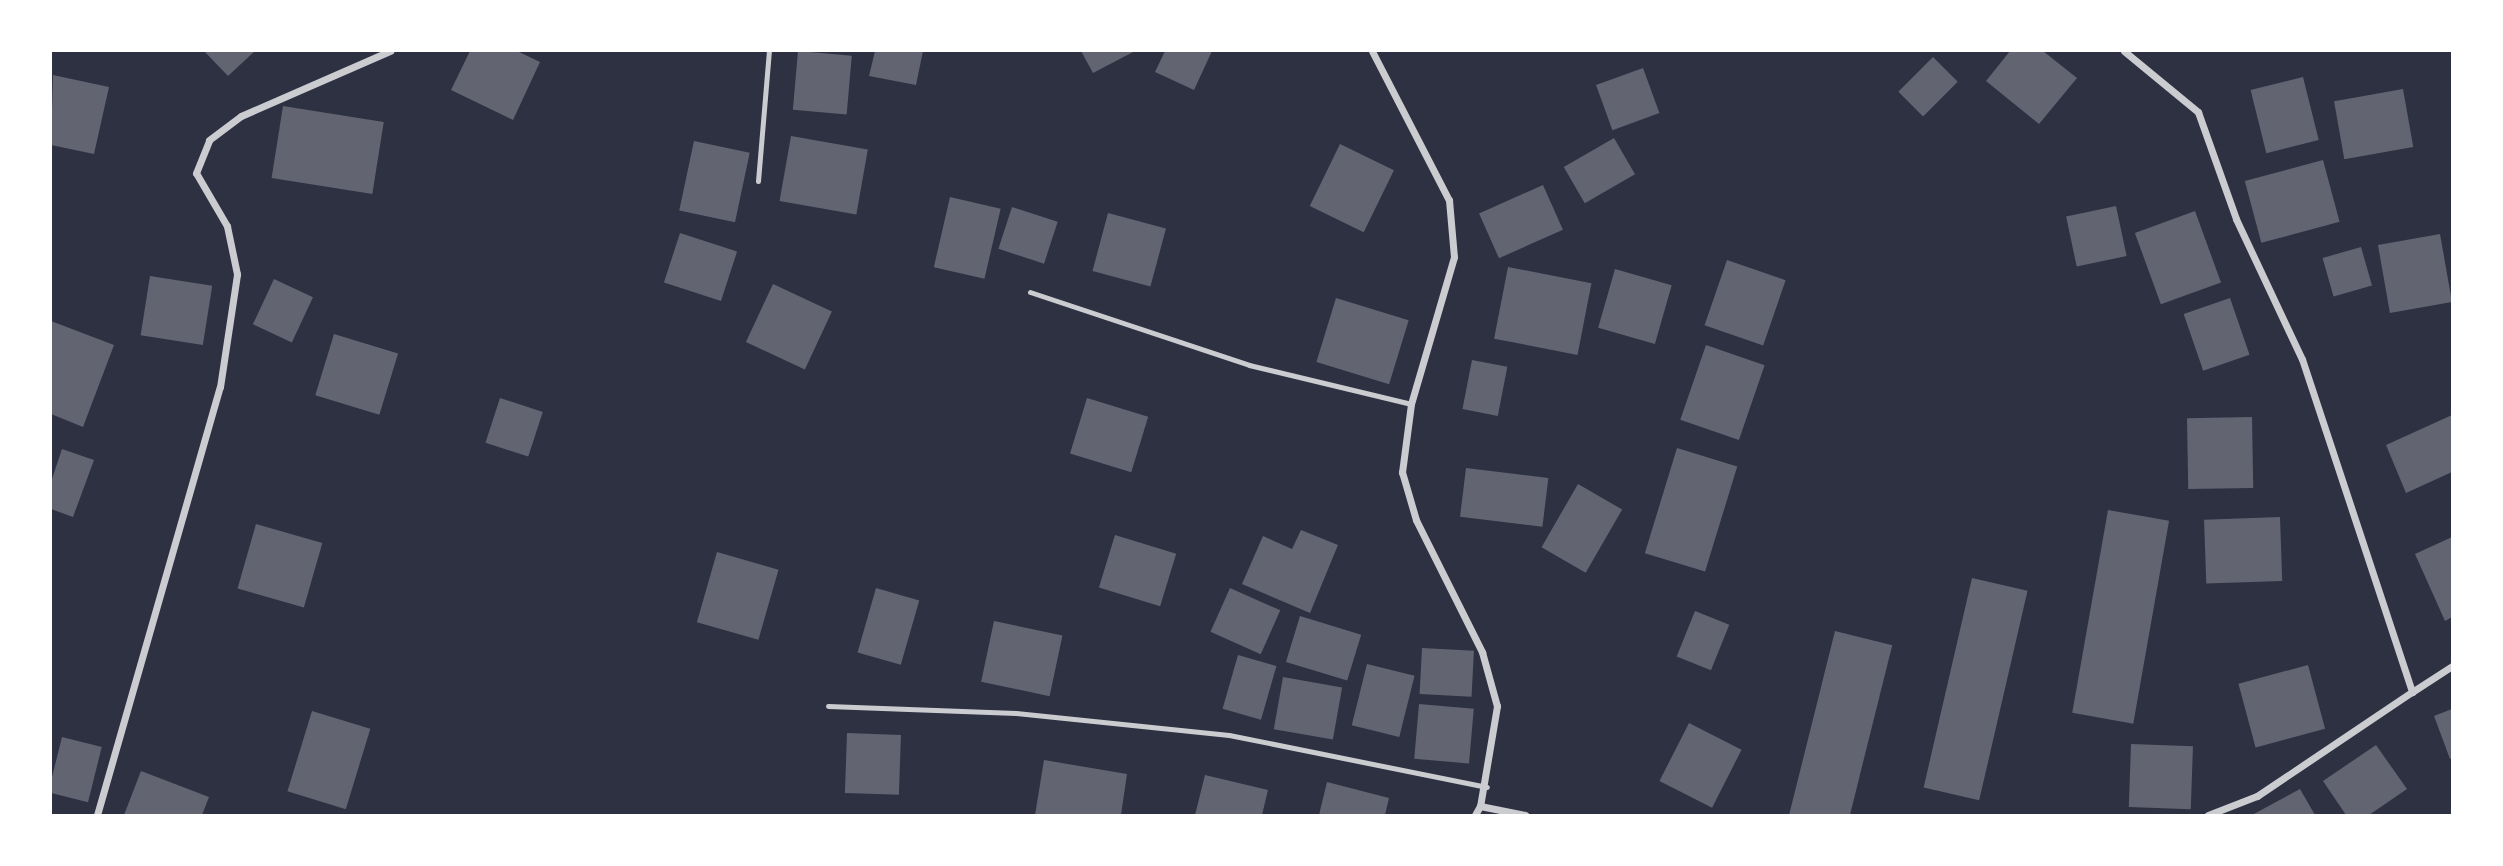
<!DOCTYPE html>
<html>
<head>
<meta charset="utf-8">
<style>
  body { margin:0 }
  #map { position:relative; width:2503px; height:866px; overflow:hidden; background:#2d3142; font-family:Cabin,sans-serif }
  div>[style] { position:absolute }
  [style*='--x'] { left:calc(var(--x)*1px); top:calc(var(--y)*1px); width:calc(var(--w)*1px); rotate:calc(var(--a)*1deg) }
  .building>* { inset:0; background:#626471; transform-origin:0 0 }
  .service>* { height:5px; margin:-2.5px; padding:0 2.5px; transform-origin:2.5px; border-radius:2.5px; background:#caccd0 }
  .minor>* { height:7px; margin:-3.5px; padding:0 3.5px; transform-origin:3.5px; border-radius:3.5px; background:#caccd0 }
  span { translate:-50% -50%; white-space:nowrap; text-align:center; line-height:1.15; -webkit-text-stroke:7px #fff; paint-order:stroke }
  .frame { position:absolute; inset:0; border:52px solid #fff; pointer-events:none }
</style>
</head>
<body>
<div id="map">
  <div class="building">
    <i style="clip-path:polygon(204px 51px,255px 51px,228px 76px)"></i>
    <i style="clip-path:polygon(470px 51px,517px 51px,540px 62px,513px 120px,451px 90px)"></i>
    <i style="left:798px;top:51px;width:54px;height:59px;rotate:5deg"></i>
    <i style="clip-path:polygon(875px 51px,923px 51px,916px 85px,869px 76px)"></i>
    <i style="clip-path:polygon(1081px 51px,1135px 51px,1093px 73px)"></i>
    <i style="clip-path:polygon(1165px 51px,1212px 51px,1194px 90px,1155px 72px)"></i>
    <i style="clip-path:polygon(2010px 51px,2043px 51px,2077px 78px,2039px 124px,1986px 81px)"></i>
    <i style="left:1933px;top:57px;width:35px;height:49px;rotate:45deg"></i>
    <i style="left:1643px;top:68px;width:48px;height:50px;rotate:70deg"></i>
    <i style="clip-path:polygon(53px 75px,109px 87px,94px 154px,51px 145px)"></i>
    <i style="left:2303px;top:77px;width:65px;height:54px;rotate:76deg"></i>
    <i style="left:2403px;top:89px;width:59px;height:70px;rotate:80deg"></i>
    <i style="left:283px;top:106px;width:102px;height:73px;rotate:9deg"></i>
    <i style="left:791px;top:136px;width:78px;height:66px;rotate:10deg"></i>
    <i style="left:1614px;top:138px;width:42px;height:58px;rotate:60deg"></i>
    <i style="left:694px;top:141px;width:57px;height:71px;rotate:12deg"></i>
    <i style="left:1340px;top:144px;width:60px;height:69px;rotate:26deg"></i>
    <i style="left:2323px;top:160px;width:64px;height:81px;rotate:75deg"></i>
    <i style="left:1543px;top:185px;width:49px;height:70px;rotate:66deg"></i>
    <i style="left:950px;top:197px;width:52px;height:72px;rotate:13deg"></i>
    <i style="left:2116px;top:206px;width:51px;height:51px;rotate:78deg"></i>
    <i style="left:1012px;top:207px;width:48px;height:44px;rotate:18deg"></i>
    <i style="left:2195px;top:211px;width:76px;height:64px;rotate:70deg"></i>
    <i style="left:1108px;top:213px;width:60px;height:60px;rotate:15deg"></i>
    <i style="left:680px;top:233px;width:60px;height:52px;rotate:18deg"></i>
    <i style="left:2440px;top:234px;width:69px;height:63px;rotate:80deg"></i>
    <i style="left:2361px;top:247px;width:40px;height:40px;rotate:74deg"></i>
    <i style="left:1727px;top:260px;width:62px;height:69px;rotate:19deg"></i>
    <i style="left:1508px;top:267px;width:85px;height:73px;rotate:11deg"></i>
    <i style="left:1615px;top:269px;width:59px;height:61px;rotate:16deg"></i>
    <i style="left:150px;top:276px;width:63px;height:60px;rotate:9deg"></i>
    <i style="left:274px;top:279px;width:43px;height:50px;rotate:25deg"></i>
    <i style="left:773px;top:284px;width:65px;height:64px;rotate:25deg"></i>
    <i style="left:1336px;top:298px;width:76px;height:67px;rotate:17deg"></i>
    <i style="left:2230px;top:298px;width:60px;height:49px;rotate:71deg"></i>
    <i style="clip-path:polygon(51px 321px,114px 345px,83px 427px,51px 414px)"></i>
    <i style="left:334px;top:334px;width:67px;height:64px;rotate:17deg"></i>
    <i style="left:1706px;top:345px;width:62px;height:79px;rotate:19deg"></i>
    <i style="left:1472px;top:360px;width:36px;height:50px;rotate:11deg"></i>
    <i style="left:500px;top:398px;width:45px;height:47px;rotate:18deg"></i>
    <i style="left:1087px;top:398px;width:64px;height:58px;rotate:17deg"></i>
    <i style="clip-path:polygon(2452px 415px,2452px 472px,2406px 493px,2386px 445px)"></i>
    <i style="left:2252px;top:417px;width:71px;height:65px;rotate:89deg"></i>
    <i style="left:1677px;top:448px;width:63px;height:110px;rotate:17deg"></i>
    <i style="clip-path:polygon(62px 449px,94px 460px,73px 517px,51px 509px,51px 482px)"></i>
    <i style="left:1466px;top:468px;width:83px;height:49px;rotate:7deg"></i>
    <i style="left:1578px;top:484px;width:51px;height:73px;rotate:30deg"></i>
    <i style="left:2108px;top:510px;width:62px;height:206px;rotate:10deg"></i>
    <i style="left:2280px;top:517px;width:64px;height:76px;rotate:88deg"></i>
    <i style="left:256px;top:524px;width:69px;height:67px;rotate:16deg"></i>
    <i style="clip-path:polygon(1301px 530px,1338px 545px,1310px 613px,1242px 584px,1263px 536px,1292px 549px)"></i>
    <i style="left:1115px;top:535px;width:64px;height:55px;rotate:17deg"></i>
    <i style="clip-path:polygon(2452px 537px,2452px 617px,2445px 621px,2415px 554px)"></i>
    <i style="left:717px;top:552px;width:64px;height:73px;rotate:16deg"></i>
    <i style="left:1972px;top:578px;width:57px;height:215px;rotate:13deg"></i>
    <i style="left:876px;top:588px;width:45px;height:67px;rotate:16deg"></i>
    <i style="left:1230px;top:588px;width:55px;height:48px;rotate:24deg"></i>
    <i style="left:1695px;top:611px;width:37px;height:49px;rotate:22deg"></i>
    <i style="left:1300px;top:616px;width:64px;height:48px;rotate:17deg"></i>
    <i style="left:994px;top:621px;width:70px;height:62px;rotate:12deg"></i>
    <i style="left:1835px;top:631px;width:59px;height:190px;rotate:14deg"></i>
    <i style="left:1422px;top:648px;width:52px;height:46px;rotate:3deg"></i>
    <i style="left:1238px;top:655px;width:40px;height:56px;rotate:16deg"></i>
    <i style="left:1367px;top:664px;width:49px;height:63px;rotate:14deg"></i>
    <i style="left:2308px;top:665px;width:66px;height:72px;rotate:75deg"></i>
    <i style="left:1283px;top:677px;width:60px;height:53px;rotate:10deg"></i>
    <i style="left:1419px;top:704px;width:55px;height:55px;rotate:5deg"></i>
    <i style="clip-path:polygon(2452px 709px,2452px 758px,2450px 759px,2434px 716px)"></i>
    <i style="left:312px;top:711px;width:61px;height:84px;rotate:17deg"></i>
    <i style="left:1689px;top:723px;width:59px;height:65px;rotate:27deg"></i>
    <i style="left:847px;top:733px;width:54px;height:60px;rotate:2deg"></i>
    <i style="left:62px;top:737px;width:41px;height:57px;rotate:14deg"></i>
    <i style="left:2131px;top:744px;width:62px;height:63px;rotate:2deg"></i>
    <i style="clip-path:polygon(2376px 745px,2407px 789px,2369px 815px,2346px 815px,2323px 781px)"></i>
    <i style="clip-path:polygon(1044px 760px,1127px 774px,1121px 815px,1035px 815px)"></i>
    <i style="clip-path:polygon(141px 771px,209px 797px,202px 815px,124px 815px)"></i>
    <i style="clip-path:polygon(1205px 775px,1268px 790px,1262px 815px,1195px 815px)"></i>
    <i style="clip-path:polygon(1327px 782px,1389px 798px,1385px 815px,1319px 815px)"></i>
    <i style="clip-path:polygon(2300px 789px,2315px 815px,2252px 815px)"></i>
  </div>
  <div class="service">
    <i style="--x:758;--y:181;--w:130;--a:-85.2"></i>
    <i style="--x:1030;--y:292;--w:231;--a:18.4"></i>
    <i style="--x:1249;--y:365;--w:167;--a:13.5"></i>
    <i style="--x:828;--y:706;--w:188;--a:2.1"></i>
    <i style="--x:1016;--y:713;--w:214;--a:5.9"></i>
    <i style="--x:1229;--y:735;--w:263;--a:11.4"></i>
  </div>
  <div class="minor">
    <i style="--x:1372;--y:51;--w:168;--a:62.7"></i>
    <i style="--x:1449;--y:200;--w:57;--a:85"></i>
    <i style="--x:1454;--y:257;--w:153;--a:106.3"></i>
    <i style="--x:1411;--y:404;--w:69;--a:97.5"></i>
    <i style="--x:1402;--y:472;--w:50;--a:73.7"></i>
    <i style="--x:1416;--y:520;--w:148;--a:63.4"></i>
    <i style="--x:1482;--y:652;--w:56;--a:74.5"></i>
    <i style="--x:1497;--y:706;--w:101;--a:99.6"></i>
    <i style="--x:2124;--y:51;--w:96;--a:39.5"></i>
    <i style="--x:2198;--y:112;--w:114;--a:70.4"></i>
    <i style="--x:2236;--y:219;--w:155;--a:64.8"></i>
    <i style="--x:2302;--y:359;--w:351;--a:71.7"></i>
    <i style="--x:2412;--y:692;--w:48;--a:-33"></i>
    <i style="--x:97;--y:815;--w:445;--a:-74"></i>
    <i style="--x:220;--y:387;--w:114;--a:-81.4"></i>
    <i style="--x:237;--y:274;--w:49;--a:-101.8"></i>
    <i style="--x:227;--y:226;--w:61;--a:-120.3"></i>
    <i style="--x:196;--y:173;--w:35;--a:-68"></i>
    <i style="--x:209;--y:140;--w:40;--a:-37"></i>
    <i style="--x:241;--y:116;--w:163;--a:-23.6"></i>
    <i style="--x:1475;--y:815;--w:10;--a:-61"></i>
    <i style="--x:1480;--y:806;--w:46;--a:11.3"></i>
    <i style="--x:2208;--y:815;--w:53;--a:-21.2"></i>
    <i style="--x:2257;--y:796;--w:187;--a:-33.9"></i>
  </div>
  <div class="frame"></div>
</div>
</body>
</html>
